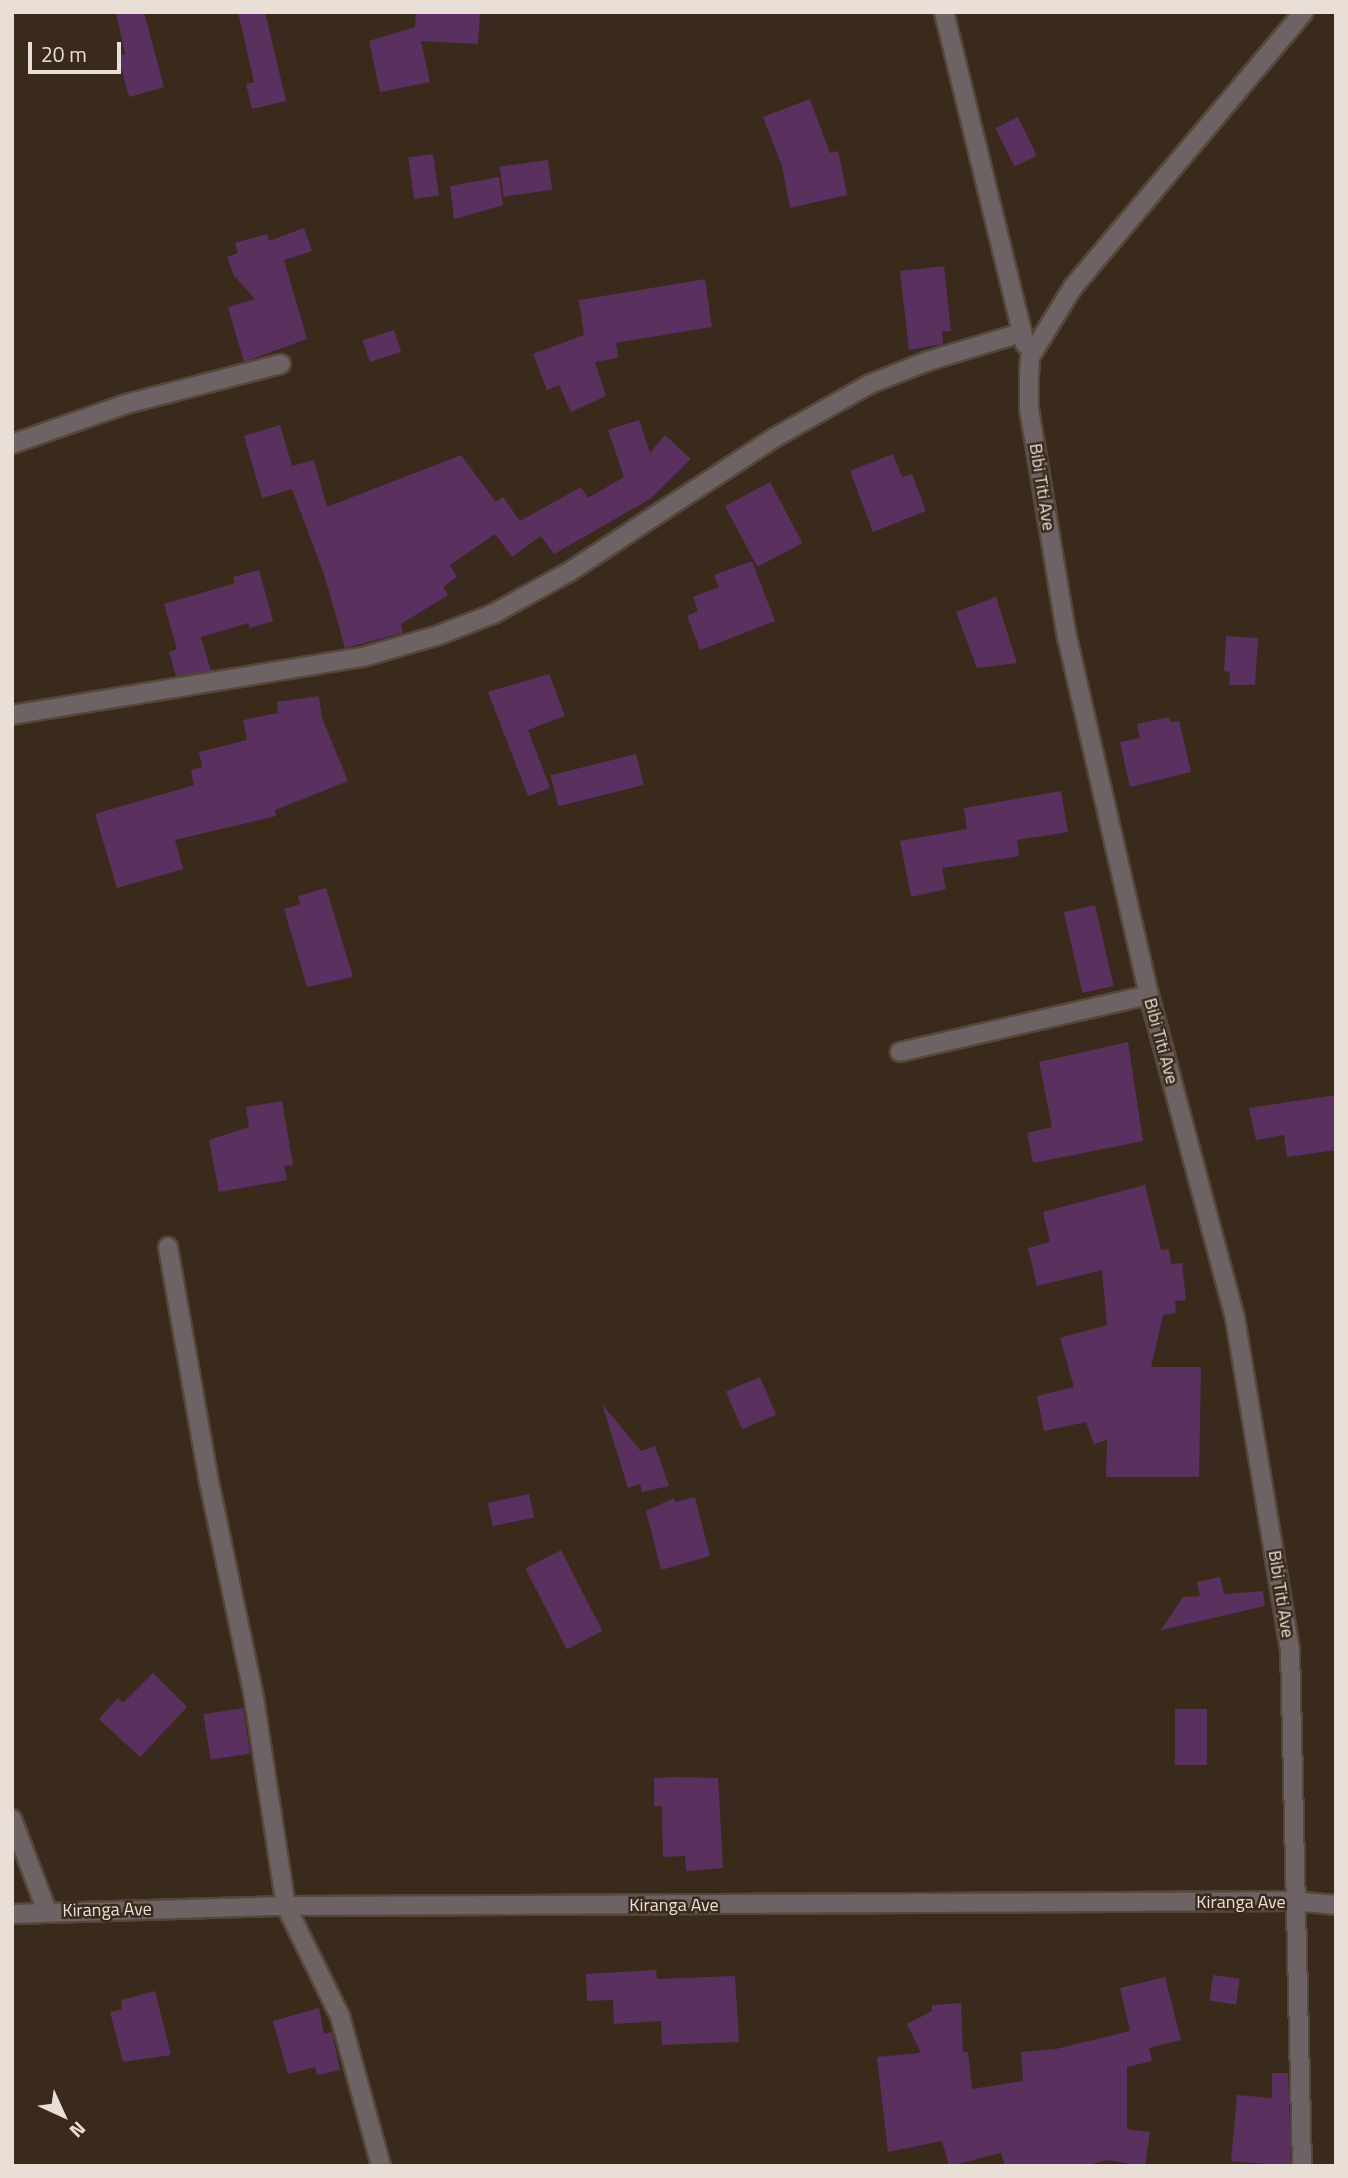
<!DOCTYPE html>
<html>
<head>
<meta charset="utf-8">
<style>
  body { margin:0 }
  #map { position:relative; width:1348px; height:2178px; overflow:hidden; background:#392a1c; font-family:"Titillium Web",sans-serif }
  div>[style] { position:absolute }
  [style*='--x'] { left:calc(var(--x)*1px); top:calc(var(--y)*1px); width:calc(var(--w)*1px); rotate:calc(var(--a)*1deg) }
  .building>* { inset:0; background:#5a315e; transform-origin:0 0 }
  .roads { filter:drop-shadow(2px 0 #55473a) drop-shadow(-2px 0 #55473a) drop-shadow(0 2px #55473a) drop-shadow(0 -2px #55473a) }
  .street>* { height:18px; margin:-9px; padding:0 9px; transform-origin:9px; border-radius:9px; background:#6d6264 }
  span { translate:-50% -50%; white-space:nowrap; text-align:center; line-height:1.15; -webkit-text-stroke:5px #392a1c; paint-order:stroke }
  .street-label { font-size:18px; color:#e9dfd6 }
  .frame { position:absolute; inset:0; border:14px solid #e9dfd6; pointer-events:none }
  .north { position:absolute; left:28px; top:2080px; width:70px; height:70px; -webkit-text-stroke:5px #392a1c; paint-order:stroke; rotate:135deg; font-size:19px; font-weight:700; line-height:28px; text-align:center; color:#e9dfd6 }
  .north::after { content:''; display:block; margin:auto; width:24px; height:32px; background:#e9dfd6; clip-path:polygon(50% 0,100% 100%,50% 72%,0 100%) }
  .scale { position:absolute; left:28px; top:42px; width:93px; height:32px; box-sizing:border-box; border:4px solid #e9dfd6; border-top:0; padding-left:9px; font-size:21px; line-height:24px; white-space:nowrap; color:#e9dfd6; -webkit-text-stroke:5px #392a1c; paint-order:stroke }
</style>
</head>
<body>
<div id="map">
  <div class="building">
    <i style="clip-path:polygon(116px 12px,144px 12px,164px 87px,129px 97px,118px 56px,125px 54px)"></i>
    <i style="clip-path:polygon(238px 12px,265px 12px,286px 101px,252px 109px,246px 84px,254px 82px)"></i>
    <i style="clip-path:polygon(416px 12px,480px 12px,478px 44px,421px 41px,430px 82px,380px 92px,369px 41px,415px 27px)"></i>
    <i style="clip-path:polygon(810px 99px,830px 153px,838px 151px,847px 195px,790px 208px,782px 166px,763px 117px)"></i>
    <i style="left:1018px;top:117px;width:43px;height:25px;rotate:64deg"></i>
    <i style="left:433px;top:154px;width:42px;height:25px;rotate:82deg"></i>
    <i style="left:548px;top:160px;width:30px;height:49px;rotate:82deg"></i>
    <i style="clip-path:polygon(499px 177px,503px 205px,454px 219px,450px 186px)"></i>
    <i style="clip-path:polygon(304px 228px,312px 251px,284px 260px,307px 339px,244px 362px,228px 307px,255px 299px,237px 279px,240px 276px,235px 278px,227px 257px,238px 253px,235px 243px,267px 234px,269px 241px)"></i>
    <i style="clip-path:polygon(944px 266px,951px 331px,942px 331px,943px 344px,909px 350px,900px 271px)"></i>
    <i style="clip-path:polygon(705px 279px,712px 327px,616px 343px,618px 358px,595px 362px,606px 396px,571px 412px,559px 385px,547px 390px,533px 354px,584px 335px,579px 300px)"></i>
    <i style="left:394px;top:330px;width:23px;height:33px;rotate:72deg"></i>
    <i style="clip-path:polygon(639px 420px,650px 453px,665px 435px,691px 459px,650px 499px,554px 554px,541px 536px,512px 557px,495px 534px,450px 565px,457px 577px,443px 587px,448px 595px,401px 624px,403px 633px,345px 648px,324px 574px,292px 489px,262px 498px,244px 436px,280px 425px,292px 466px,314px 460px,327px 507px,461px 455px,496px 502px,503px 497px,520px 521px,581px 487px,588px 498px,624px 477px,608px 430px)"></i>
    <i style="clip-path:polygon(893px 454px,902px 477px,912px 474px,926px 511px,873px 532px,850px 471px)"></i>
    <i style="left:770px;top:482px;width:69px;height:51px;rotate:62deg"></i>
    <i style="clip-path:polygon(752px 561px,775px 621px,700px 650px,687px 616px,698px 611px,693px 597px,719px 587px,714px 575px)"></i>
    <i style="clip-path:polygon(259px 570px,273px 621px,250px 628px,248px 623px,201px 637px,211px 671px,176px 676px,169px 652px,177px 649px,164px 604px,235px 583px,233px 577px)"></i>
    <i style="clip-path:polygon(996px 597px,1017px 663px,977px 668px,956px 612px)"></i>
    <i style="clip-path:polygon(1226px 636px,1258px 638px,1255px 685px,1229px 685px,1230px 672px,1224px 671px)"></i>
    <i style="clip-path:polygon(549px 674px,565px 716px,528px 730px,550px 788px,528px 796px,488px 692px)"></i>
    <i style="clip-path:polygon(319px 696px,322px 718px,348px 781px,275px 810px,276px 816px,175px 840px,183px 869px,117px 888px,95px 814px,194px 785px,191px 770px,202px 767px,199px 752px,247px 740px,243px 720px,278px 713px,277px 702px)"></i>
    <i style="clip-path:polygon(1169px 717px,1171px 722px,1179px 721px,1191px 772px,1130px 787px,1120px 742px,1140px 738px,1137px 724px)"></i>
    <i style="left:636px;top:754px;width:32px;height:88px;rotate:76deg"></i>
    <i style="clip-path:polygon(1061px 791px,1068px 832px,1017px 840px,1019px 856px,942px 868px,946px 889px,911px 897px,900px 841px,967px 829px,964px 808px)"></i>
    <i style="clip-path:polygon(326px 888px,353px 977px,307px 987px,284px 909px,300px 904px,298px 896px)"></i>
    <i style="left:1095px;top:905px;width:83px;height:32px;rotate:77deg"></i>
    <i style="clip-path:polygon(1128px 1042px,1143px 1141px,1033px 1163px,1027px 1133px,1052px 1127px,1039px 1062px)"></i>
    <i style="clip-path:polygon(1336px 1095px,1336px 1150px,1287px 1157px,1284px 1135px,1256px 1140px,1249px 1108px)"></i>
    <i style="clip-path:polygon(282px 1101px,293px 1165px,284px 1166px,287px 1180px,219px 1192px,209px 1140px,249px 1127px,246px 1107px)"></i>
    <i style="clip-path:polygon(1145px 1185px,1161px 1250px,1169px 1249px,1171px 1264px,1182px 1263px,1186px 1300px,1175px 1301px,1176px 1313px,1163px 1315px,1151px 1367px,1201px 1367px,1199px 1477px,1106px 1477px,1107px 1440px,1094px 1444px,1086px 1422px,1044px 1431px,1037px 1396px,1074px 1387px,1060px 1338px,1107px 1325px,1102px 1270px,1037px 1286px,1028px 1248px,1050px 1242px,1043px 1212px)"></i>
    <i style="left:760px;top:1377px;width:41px;height:37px;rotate:67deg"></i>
    <i style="clip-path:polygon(602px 1404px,641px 1451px,655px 1446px,669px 1486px,642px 1492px,640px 1484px,628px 1488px)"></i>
    <i style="left:529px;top:1494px;width:24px;height:42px;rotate:78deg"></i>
    <i style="clip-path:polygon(695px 1497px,710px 1556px,661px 1570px,646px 1511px,674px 1498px,675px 1502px)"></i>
    <i style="left:561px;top:1550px;width:91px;height:40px;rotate:63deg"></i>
    <i style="clip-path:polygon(1220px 1577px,1224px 1594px,1263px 1591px,1265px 1606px,1161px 1630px,1183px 1597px,1200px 1596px,1197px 1582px)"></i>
    <i style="clip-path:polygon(153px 1673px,187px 1707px,140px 1757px,99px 1719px,118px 1698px,123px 1703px)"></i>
    <i style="left:243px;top:1708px;width:46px;height:40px;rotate:81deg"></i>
    <i style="left:1207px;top:1709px;width:56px;height:32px;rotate:90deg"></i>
    <i style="clip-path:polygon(679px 1777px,718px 1778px,723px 1868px,686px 1871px,685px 1856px,663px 1857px,662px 1806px,654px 1806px,654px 1778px)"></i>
    <i style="clip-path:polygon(656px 1970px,657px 1979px,735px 1976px,739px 2042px,662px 2045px,661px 2021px,614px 2024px,613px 2000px,587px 2001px,586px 1974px)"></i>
    <i style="left:1213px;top:1975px;width:27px;height:26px;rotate:8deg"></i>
    <i style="clip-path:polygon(1165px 1977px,1181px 2040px,1149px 2048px,1152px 2061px,1127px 2067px,1127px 2129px,1150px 2132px,1145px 2166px,1107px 2160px,1085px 2166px,1005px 2166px,1001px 2153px,949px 2166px,942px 2141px,888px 2152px,877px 2057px,921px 2053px,907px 2024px,932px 2011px,932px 2005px,961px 2003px,963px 2052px,968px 2052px,972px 2089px,1023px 2081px,1021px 2052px,1056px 2049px,1130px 2031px,1120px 1988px)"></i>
    <i style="clip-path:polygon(155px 1991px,171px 2055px,123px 2062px,110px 2012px,122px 2009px,121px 2000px)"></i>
    <i style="clip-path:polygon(319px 2008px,324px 2034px,332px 2032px,340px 2070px,317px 2075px,315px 2067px,288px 2074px,273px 2021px)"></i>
    <i style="clip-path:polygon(1272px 2073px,1288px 2073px,1291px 2166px,1231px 2161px,1237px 2095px,1272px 2098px)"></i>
  </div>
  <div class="roads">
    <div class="street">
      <i style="--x:944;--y:12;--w:342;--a:76.3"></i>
      <i style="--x:12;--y:444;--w:121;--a:-19.3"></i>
      <i style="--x:126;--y:404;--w:160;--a:-14.5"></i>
      <i style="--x:12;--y:715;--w:356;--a:-9.4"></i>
      <i style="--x:363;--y:657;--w:79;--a:-16.1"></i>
      <i style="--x:439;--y:635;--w:58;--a:-21.3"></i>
      <i style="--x:493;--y:614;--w:87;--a:-28.9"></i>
      <i style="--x:569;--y:572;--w:245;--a:-33.2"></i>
      <i style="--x:774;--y:438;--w:110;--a:-29.4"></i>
      <i style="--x:870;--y:384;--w:62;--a:-21.6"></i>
      <i style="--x:928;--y:361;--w:97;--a:-16.8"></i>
      <i style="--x:900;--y:1052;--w:255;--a:-12.9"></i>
      <i style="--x:168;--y:1247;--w:233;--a:80.1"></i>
      <i style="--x:208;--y:1477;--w:226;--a:78.2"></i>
      <i style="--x:254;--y:1698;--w:210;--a:81.3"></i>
      <i style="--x:286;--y:1906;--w:123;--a:63.9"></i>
      <i style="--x:340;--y:2016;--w:156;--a:74.7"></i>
      <i style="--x:12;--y:1819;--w:98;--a:69.2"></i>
      <i style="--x:12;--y:1914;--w:274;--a:-1.7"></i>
      <i style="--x:286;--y:1906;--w:1007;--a:-0.28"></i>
      <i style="--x:1293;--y:1901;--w:43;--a:5.3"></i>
      <i style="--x:1302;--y:2166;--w:516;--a:-91.33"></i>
      <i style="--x:1290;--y:1650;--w:337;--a:-99.4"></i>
      <i style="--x:1235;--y:1318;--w:334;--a:-104.9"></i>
      <i style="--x:1149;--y:995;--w:366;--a:-102.9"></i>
      <i style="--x:1067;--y:638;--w:233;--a:-99.4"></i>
      <i style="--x:1029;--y:408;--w:32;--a:-90"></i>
      <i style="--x:1029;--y:376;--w:19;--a:-87"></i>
      <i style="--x:1030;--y:357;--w:82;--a:-58.4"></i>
      <i style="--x:1073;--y:287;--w:359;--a:-50"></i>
    </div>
  </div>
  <div class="street-label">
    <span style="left:1042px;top:487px;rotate:81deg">Bibi Titi Ave</span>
    <span style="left:1161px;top:1041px;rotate:75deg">Bibi Titi Ave</span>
    <span style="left:1281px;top:1594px;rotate:81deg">Bibi Titi Ave</span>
    <span style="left:1241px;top:1902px">Kiranga Ave</span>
    <span style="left:674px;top:1905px">Kiranga Ave</span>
    <span style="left:107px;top:1910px;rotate:-1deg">Kiranga Ave</span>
  </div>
  <div class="frame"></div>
  <div class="north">N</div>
  <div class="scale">20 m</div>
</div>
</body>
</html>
